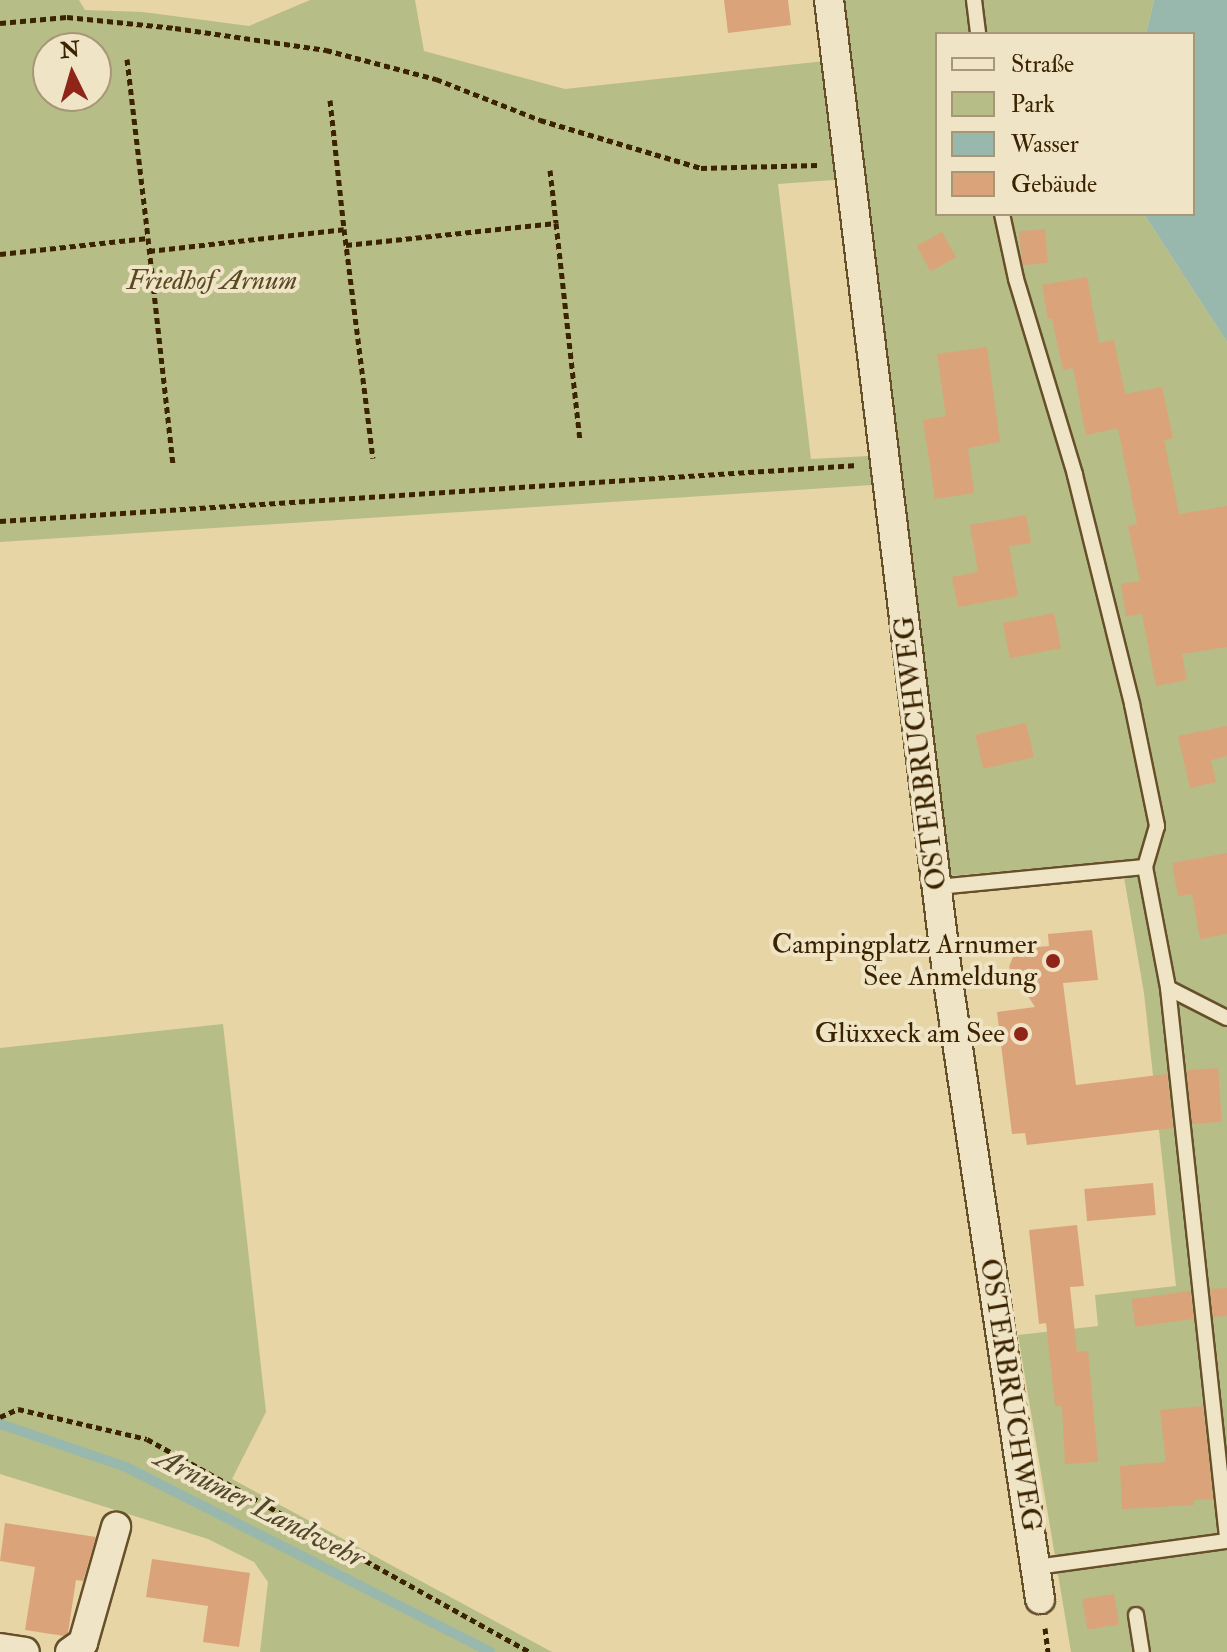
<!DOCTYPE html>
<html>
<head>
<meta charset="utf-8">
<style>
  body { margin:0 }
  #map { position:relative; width:1227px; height:1652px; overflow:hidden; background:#e7d5a6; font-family:"IM FELL Double Pica",serif }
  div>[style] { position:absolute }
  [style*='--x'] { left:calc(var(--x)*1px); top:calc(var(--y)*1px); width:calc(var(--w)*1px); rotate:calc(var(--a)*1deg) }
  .green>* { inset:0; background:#b7bd86 }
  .water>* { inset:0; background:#98b8ae }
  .stream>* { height:10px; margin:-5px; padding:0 5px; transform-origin:5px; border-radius:5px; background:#98b8ae }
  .building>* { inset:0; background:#dba37a; transform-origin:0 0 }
  .path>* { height:5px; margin-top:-2.5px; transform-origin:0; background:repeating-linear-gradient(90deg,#3b2300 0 6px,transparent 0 10px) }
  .roads { filter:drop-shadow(2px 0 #66502a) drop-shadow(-2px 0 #66502a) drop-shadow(0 2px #66502a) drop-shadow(0 -2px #66502a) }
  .service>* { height:14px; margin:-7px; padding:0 7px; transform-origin:7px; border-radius:7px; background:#efe4c5 }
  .minor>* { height:28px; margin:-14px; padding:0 14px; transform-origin:14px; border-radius:14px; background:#efe4c5 }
  .dots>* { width:22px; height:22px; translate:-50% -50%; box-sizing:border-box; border:4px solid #efe4c5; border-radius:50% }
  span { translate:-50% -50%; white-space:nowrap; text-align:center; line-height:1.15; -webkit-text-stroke:8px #efe4c5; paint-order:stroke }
  .park-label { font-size:28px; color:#5a4a22; font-style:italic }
  .street-label { font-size:28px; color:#3b2300 }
  .poi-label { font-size:28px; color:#3b2300 }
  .right { translate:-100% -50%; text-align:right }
  .water-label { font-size:30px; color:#52482c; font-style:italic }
  .legend { position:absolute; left:935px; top:32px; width:260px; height:184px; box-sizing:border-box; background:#efe4c5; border:2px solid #a79776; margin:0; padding:10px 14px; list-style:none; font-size:24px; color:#3b2300 }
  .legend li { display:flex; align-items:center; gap:16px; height:40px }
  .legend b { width:40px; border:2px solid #a79776 }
  .north { position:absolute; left:32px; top:32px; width:80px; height:80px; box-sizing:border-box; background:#efe4c5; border:2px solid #a79776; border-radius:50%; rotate:355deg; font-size:22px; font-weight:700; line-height:32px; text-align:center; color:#3b2300 }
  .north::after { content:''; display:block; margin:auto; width:28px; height:36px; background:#8f2418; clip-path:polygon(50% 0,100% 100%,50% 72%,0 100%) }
</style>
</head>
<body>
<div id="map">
  <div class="green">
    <i style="clip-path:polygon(evenodd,0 0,79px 0,85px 10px,143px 12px,249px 26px,310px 0,415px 0,424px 51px,565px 89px,844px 59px,837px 0,1154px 0,1146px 34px,937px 34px,937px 214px,1144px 214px,1227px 342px,1227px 1652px,1071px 1652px,1018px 1335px,1098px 1326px,1095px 1295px,1176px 1286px,1144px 993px,1121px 860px,951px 876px,861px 178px,778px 184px,811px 459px,869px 456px,872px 485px,0 542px,0 0,48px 48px,96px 48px,96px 96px,48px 96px,48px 48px)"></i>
    <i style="clip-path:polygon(223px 1024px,266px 1412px,232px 1479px,552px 1652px,260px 1652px,268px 1582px,254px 1562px,208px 1539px,0 1474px,0 1048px)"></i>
  </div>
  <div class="water">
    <i style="clip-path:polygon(1154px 0,1227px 0,1227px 342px,1144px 214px,1193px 214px,1193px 34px,1146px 34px)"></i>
  </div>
  <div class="stream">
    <i style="--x:0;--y:1424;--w:133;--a:18.8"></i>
    <i style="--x:126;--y:1467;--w:408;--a:26.9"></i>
  </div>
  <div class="building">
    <i style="clip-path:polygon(724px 0,788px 0,791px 25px,728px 33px)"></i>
    <i style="left:1045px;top:229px;width:34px;height:26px;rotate:85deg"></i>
    <i style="left:942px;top:232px;width:29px;height:29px;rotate:61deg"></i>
    <i style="clip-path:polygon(1087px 277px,1099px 343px,1114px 340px,1125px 394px,1162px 387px,1173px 438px,1164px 440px,1179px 514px,1227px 506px,1227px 647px,1182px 654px,1187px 680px,1156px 686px,1142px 614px,1126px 616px,1121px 584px,1140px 581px,1128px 526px,1137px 524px,1118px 428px,1086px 435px,1073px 368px,1063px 370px,1052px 319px,1048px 319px,1042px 285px)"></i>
    <i style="clip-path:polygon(987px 347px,1000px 442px,968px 448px,974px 493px,935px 499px,923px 420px,946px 416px,937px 354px)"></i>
    <i style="clip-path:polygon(1026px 515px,1031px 543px,1009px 546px,1018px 596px,958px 607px,952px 577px,978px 572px,970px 525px)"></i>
    <i style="left:1054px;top:613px;width:36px;height:52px;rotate:79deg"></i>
    <i style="left:1026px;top:723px;width:35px;height:52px;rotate:77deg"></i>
    <i style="clip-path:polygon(1227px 726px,1227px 756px,1211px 760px,1216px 782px,1190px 788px,1178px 736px)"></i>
    <i style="clip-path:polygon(1227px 853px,1227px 934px,1200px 939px,1192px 894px,1178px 896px,1172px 863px)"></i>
    <i style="clip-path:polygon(1092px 930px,1098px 980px,1063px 983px,1076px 1085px,1167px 1074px,1173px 1128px,1027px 1145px,1025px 1133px,1012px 1134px,997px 1012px,1035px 1007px,1009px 967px,1016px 949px,1049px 946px,1048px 934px)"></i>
    <i style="left:1218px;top:1068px;width:54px;height:31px;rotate:86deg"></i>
    <i style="left:1153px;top:1183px;width:32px;height:69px;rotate:85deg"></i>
    <i style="clip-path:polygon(1077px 1225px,1084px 1286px,1070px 1287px,1077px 1352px,1088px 1351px,1098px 1462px,1065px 1464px,1062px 1406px,1055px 1406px,1046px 1323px,1039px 1324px,1029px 1230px)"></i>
    <i style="clip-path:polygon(1227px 1288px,1227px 1316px,1213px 1317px,1210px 1289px)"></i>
    <i style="left:1190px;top:1291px;width:28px;height:59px;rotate:82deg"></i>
    <i style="clip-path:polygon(1203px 1406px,1213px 1499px,1194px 1500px,1194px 1505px,1122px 1509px,1120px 1466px,1166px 1462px,1160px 1410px)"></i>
    <i style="clip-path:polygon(5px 1523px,96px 1537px,83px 1581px,76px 1580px,68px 1633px,64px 1636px,25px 1630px,35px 1567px,0 1561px)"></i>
    <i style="clip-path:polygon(152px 1559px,250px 1573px,239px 1647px,203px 1642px,208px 1606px,146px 1597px)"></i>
    <i style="left:1114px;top:1594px;width:31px;height:32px;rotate:81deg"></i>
  </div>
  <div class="path">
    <i style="--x:0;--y:23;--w:67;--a:-5.1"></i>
    <i style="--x:67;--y:17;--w:109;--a:5.8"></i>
    <i style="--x:175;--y:28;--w:153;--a:8.3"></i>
    <i style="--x:326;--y:50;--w:114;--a:14.8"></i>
    <i style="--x:436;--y:79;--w:112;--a:21.5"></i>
    <i style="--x:540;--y:120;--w:168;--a:16.6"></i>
    <i style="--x:701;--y:168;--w:117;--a:-1.5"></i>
    <i style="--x:127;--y:59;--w:180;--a:83.3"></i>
    <i style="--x:330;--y:100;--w:130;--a:83.8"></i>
    <i style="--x:550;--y:170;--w:53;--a:83.5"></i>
    <i style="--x:346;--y:245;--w:211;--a:-6"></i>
    <i style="--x:556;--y:223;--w:219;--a:83.7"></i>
    <i style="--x:149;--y:251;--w:196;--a:-6.4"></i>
    <i style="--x:344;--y:229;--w:231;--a:82.8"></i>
    <i style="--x:0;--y:254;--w:149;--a:-6.2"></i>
    <i style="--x:148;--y:238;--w:228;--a:83.7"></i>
    <i style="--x:0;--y:521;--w:859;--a:-3.74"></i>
    <i style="--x:0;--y:1417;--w:20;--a:-24"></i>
    <i style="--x:18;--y:1409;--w:132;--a:13.1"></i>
    <i style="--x:147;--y:1439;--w:438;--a:29.1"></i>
    <i style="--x:1045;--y:1628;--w:24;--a:83"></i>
  </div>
  <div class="roads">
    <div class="service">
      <i style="--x:974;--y:0;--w:34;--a:83"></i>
      <i style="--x:1002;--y:214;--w:66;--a:77.8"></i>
      <i style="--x:1016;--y:279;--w:205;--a:73.2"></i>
      <i style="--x:1075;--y:475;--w:236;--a:76"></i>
      <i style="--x:1132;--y:704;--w:125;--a:78.4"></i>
      <i style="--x:1157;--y:826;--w:43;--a:106.3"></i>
      <i style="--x:1145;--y:867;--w:123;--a:79.2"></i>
      <i style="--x:1168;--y:988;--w:66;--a:27"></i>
      <i style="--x:937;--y:887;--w:209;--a:-5.5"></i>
      <i style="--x:1168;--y:988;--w:552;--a:83.87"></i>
      <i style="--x:1036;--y:1567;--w:193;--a:-7.8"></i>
      <i style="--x:1136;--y:1615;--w:37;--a:81"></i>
    </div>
    <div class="minor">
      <i style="--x:829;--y:0;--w:988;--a:83.08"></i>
      <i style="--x:948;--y:981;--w:625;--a:81.53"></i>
      <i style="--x:0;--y:1648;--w:25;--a:9"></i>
      <i style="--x:70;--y:1652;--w:16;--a:-35"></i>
      <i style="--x:83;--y:1643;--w:121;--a:-74.1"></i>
    </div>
  </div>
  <div class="dots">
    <i style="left:1053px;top:961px;background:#8f2418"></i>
    <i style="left:1021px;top:1034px;background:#8f2418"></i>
  </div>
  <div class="park-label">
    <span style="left:212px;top:281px">Friedhof Arnum</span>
  </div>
  <div class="street-label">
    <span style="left:921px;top:753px;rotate:-97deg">OSTERBRUCHWEG</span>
    <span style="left:1010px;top:1395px;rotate:81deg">OSTERBRUCHWEG</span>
  </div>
  <div class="poi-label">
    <span class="right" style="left:1037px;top:961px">Campingplatz Arnumer<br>See Anmeldung</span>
    <span class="right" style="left:1005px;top:1034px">Glüxxeck am See</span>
  </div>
  <div class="water-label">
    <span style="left:260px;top:1508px;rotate:27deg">Arnumer Landwehr</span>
  </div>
  <ul class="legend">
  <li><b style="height:10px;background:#efe4c5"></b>Straße</li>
  <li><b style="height:22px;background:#b7bd86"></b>Park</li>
  <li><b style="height:22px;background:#98b8ae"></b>Wasser</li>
  <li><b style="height:22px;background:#dba37a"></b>Gebäude</li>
  </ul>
  <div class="north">N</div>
</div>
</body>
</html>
